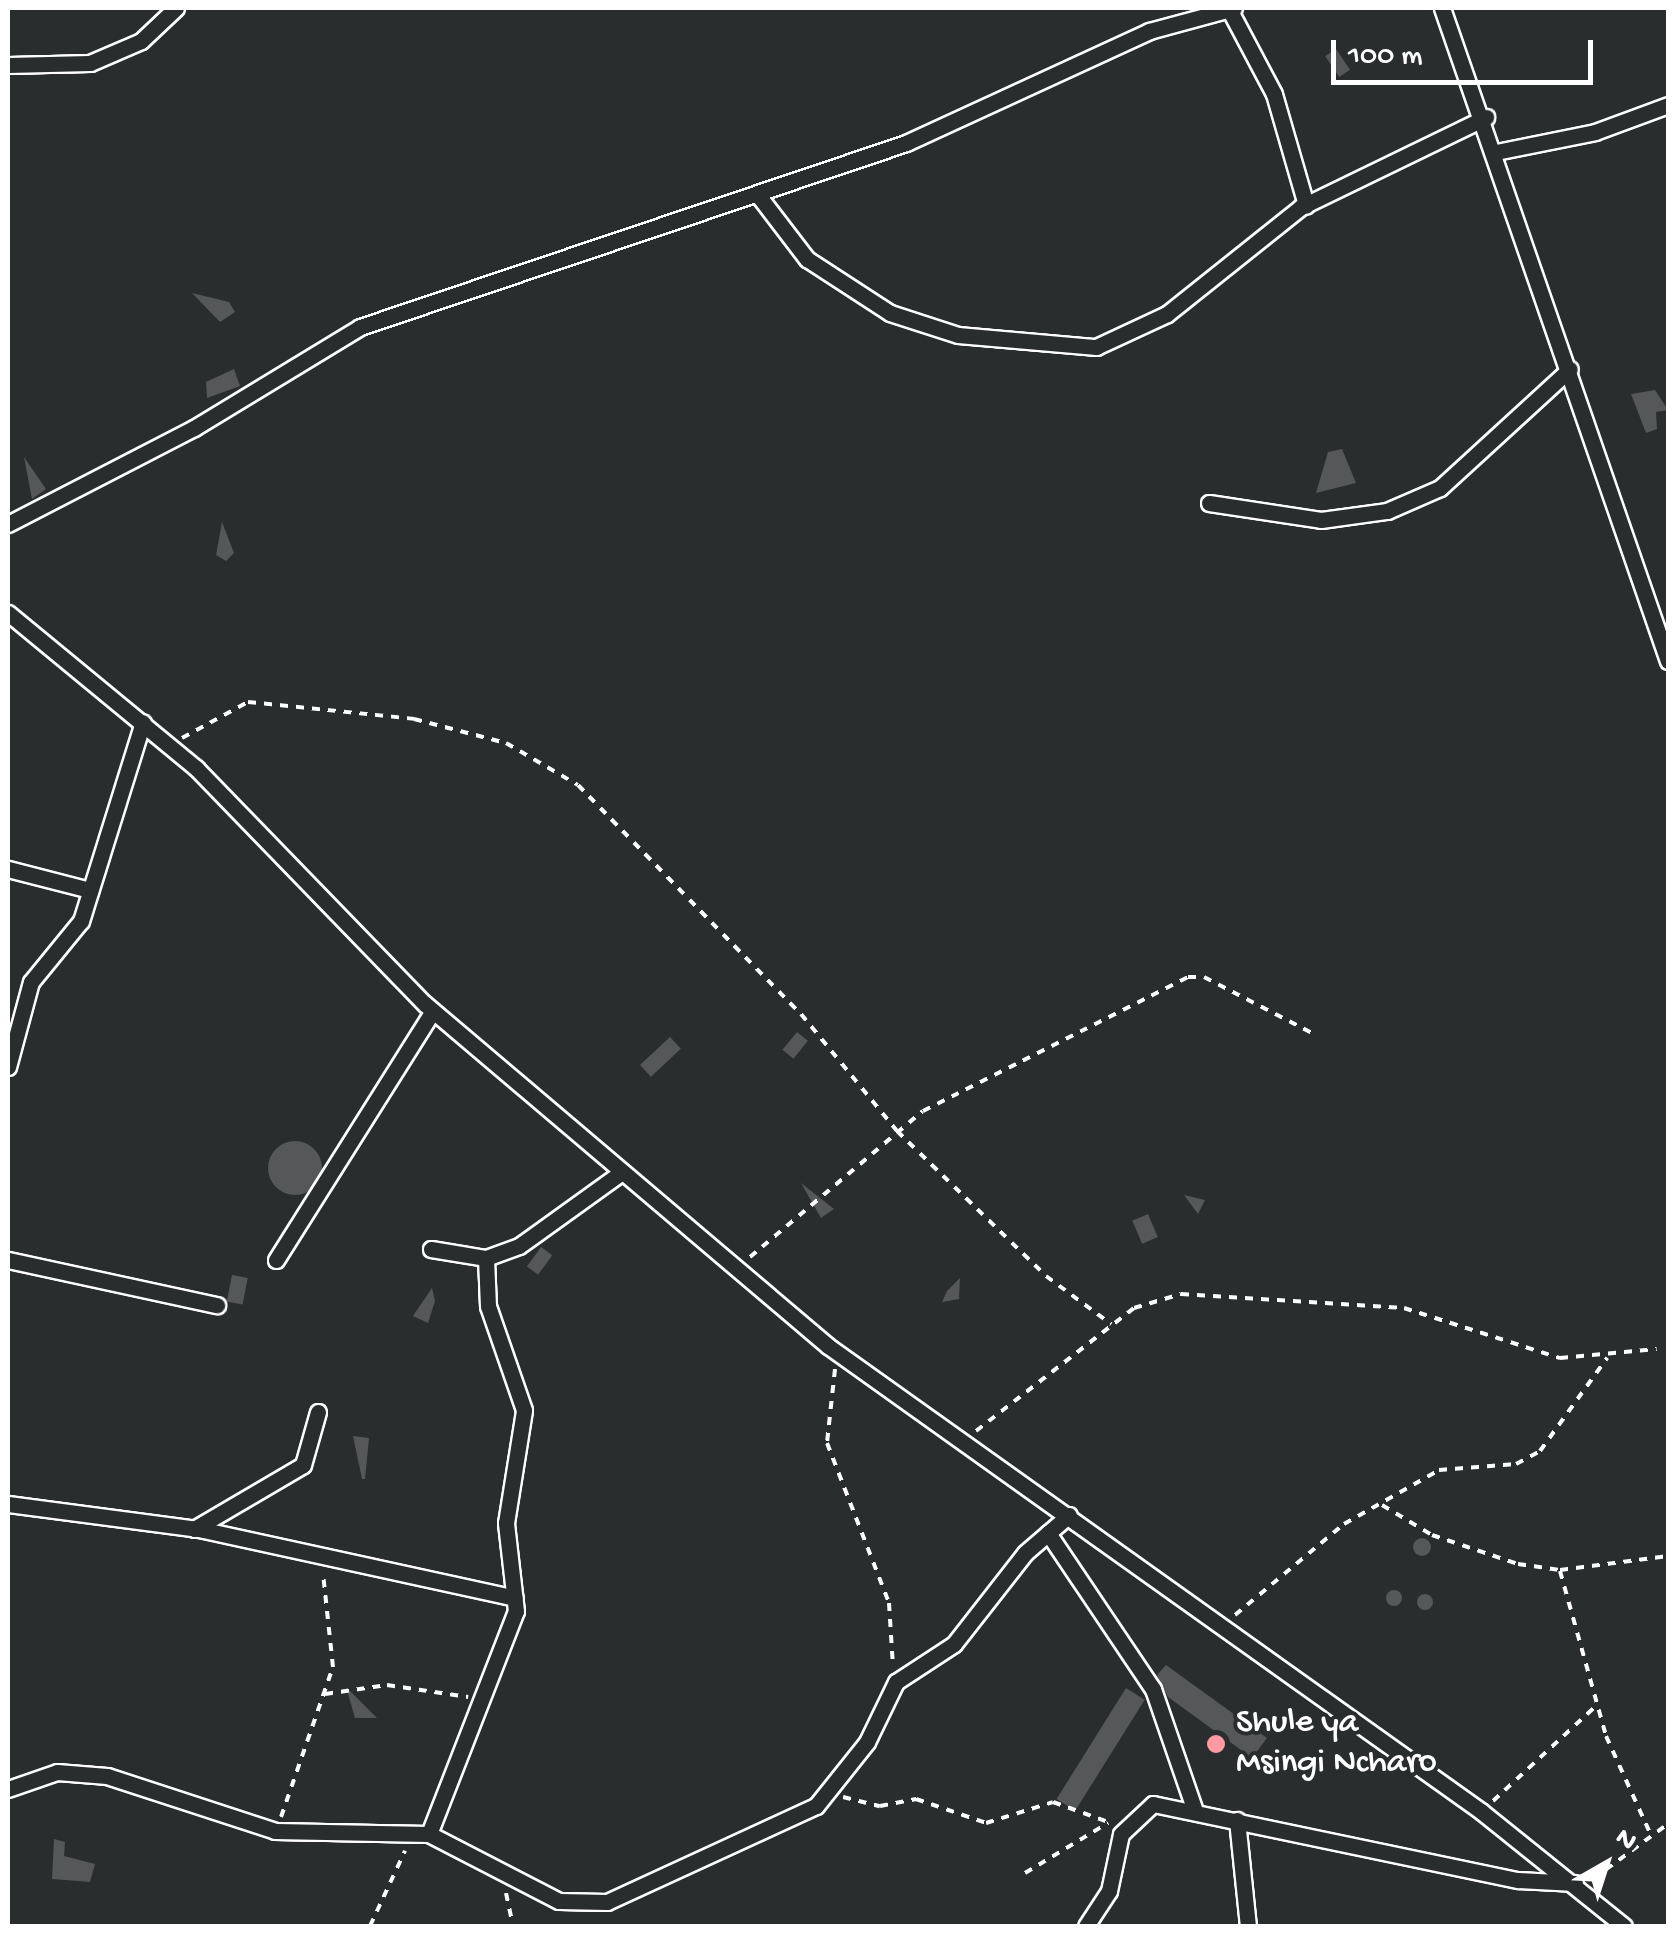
<!DOCTYPE html>
<html>
<head>
<meta charset="utf-8">
<style>
  body { margin:0 }
  #map { position:relative; width:1676px; height:1934px; overflow:hidden; background:#2a2d2e; font-family:"Gochi Hand",sans-serif }
  div>[style] { position:absolute }
  [style*='--x'] { left:calc(var(--x)*1px); top:calc(var(--y)*1px); width:calc(var(--w)*1px); rotate:calc(var(--a)*1deg) }
  .building>* { inset:0; background:#555758; transform-origin:0 0 }
  .round { border-radius:50% }
  .path>* { height:4px; margin-top:-2px; transform-origin:0; background:repeating-linear-gradient(90deg,#fff 0 8px,transparent 0 16px) }
  .roads { filter:drop-shadow(2px 0 #fff) drop-shadow(-2px 0 #fff) drop-shadow(0 2px #fff) drop-shadow(0 -2px #fff) }
  .street>* { height:15px; margin:-7.5px; padding:0 7.5px; transform-origin:7.5px; border-radius:7.5px; background:#2a2d2e }
  .dots>* { width:28px; height:28px; translate:-50% -50%; box-sizing:border-box; border:5px solid #2a2d2e; border-radius:50% }
  span { translate:-50% -50%; white-space:nowrap; text-align:center; line-height:1.15; -webkit-text-stroke:8px #2a2d2e; paint-order:stroke }
  .poi-label { font-size:35px; color:#fff }
  .left { translate:0 -50%; text-align:left }
  .frame { position:absolute; inset:0; border:10px solid #fff; pointer-events:none }
  .north { position:absolute; left:1556px; top:1814px; width:100px; height:100px; -webkit-text-stroke:8px #2a2d2e; paint-order:stroke; rotate:39deg; font-size:28px; font-weight:700; line-height:40px; text-align:center; color:#fff }
  .north::after { content:''; display:block; margin:auto; width:35px; height:45px; background:#fff; clip-path:polygon(50% 0,100% 100%,50% 72%,0 100%) }
  .scale { position:absolute; left:1331px; top:40px; width:262px; height:45px; box-sizing:border-box; border:5px solid #fff; border-top:0; padding-left:12px; font-size:30px; line-height:35px; white-space:nowrap; color:#fff; -webkit-text-stroke:8px #2a2d2e; paint-order:stroke }
</style>
</head>
<body>
<div id="map">
  <div class="building">
    <i style="left:1336px;top:49px;width:25px;height:13px;rotate:56deg"></i>
    <i style="clip-path:polygon(192px 293px,229px 302px,235px 312px,220px 322px)"></i>
    <i style="clip-path:polygon(234px 369px,240px 386px,207px 398px,206px 382px)"></i>
    <i style="clip-path:polygon(1655px 390px,1668px 410px,1656px 412px,1657px 429px,1646px 433px,1631px 394px)"></i>
    <i style="clip-path:polygon(1342px 449px,1356px 483px,1316px 493px,1328px 452px)"></i>
    <i style="clip-path:polygon(24px 457px,46px 489px,32px 499px)"></i>
    <i style="clip-path:polygon(222px 522px,234px 553px,226px 561px,216px 555px)"></i>
    <i style="left:797px;top:1032px;width:14px;height:23px;rotate:39deg"></i>
    <i style="left:670px;top:1037px;width:16px;height:41px;rotate:47deg"></i>
    <i class="round" style="left:268px;top:1141px;width:54px;height:54px"></i>
    <i style="clip-path:polygon(801px 1183px,834px 1209px,821px 1218px)"></i>
    <i style="clip-path:polygon(1184px 1195px,1205px 1200px,1198px 1214px)"></i>
    <i style="left:1148px;top:1214px;width:25px;height:17px;rotate:67deg"></i>
    <i style="left:541px;top:1247px;width:14px;height:24px;rotate:36deg"></i>
    <i style="left:232px;top:1275px;width:16px;height:27px;rotate:11deg"></i>
    <i style="clip-path:polygon(960px 1278px,959px 1299px,942px 1302px,947px 1291px)"></i>
    <i style="clip-path:polygon(432px 1288px,435px 1301px,428px 1323px,413px 1316px)"></i>
    <i style="clip-path:polygon(353px 1436px,369px 1438px,365px 1479px,362px 1479px)"></i>
    <i class="round" style="left:1413px;top:1538px;width:18px;height:18px"></i>
    <i class="round" style="left:1386px;top:1590px;width:16px;height:16px"></i>
    <i class="round" style="left:1417px;top:1594px;width:16px;height:16px"></i>
    <i style="clip-path:polygon(1166px 1665px,1267px 1738px,1252px 1758px,1168px 1697px,1157px 1675px)"></i>
    <i style="clip-path:polygon(346px 1687px,377px 1718px,355px 1718px)"></i>
    <i style="left:1126px;top:1688px;width:22px;height:131px;rotate:32deg"></i>
    <i style="clip-path:polygon(54px 1839px,65px 1842px,64px 1856px,95px 1864px,90px 1882px,52px 1879px)"></i>
  </div>
  <div class="path">
    <i style="--x:182;--y:738;--w:75;--a:-28.6"></i>
    <i style="--x:248;--y:702;--w:167;--a:5.8"></i>
    <i style="--x:414;--y:719;--w:95;--a:14.6"></i>
    <i style="--x:506;--y:743;--w:83;--a:30.3"></i>
    <i style="--x:578;--y:785;--w:320;--a:45.8"></i>
    <i style="--x:801;--y:1014;--w:151;--a:50.6"></i>
    <i style="--x:897;--y:1131;--w:208;--a:44.2"></i>
    <i style="--x:1046;--y:1276;--w:81;--a:36.4"></i>
    <i style="--x:750;--y:1257;--w:226;--a:-40.2"></i>
    <i style="--x:923;--y:1111;--w:297;--a:-26.8"></i>
    <i style="--x:1188;--y:977;--w:16;--a:0"></i>
    <i style="--x:1204;--y:977;--w:126;--a:27.4"></i>
    <i style="--x:835;--y:1369;--w:74;--a:96.2"></i>
    <i style="--x:827;--y:1443;--w:172;--a:68.8"></i>
    <i style="--x:889;--y:1603;--w:63;--a:86.4"></i>
    <i style="--x:976;--y:1431;--w:200;--a:-37.9"></i>
    <i style="--x:1134;--y:1308;--w:49;--a:-16.6"></i>
    <i style="--x:1181;--y:1294;--w:223;--a:3.6"></i>
    <i style="--x:1404;--y:1308;--w:164;--a:17.8"></i>
    <i style="--x:1560;--y:1358;--w:97;--a:-5.3"></i>
    <i style="--x:1382;--y:1505;--w:58;--a:31"></i>
    <i style="--x:1432;--y:1535;--w:91;--a:18.6"></i>
    <i style="--x:1518;--y:1564;--w:42;--a:8.1"></i>
    <i style="--x:1560;--y:1570;--w:109;--a:-7.4"></i>
    <i style="--x:1560;--y:1571;--w:171;--a:74.4"></i>
    <i style="--x:1606;--y:1736;--w:109;--a:65.6"></i>
    <i style="--x:1235;--y:1615;--w:142;--a:-39.9"></i>
    <i style="--x:1344;--y:1524;--w:109;--a:-29.6"></i>
    <i style="--x:1439;--y:1470;--w:77;--a:-4.5"></i>
    <i style="--x:1516;--y:1464;--w:27;--a:-28"></i>
    <i style="--x:1540;--y:1451;--w:115;--a:-54.2"></i>
    <i style="--x:325;--y:1694;--w:63;--a:-8.3"></i>
    <i style="--x:387;--y:1685;--w:82;--a:8.4"></i>
    <i style="--x:843;--y:1797;--w:38;--a:14"></i>
    <i style="--x:880;--y:1806;--w:37;--a:-11"></i>
    <i style="--x:916;--y:1799;--w:74;--a:18.9"></i>
    <i style="--x:986;--y:1823;--w:70;--a:-17.4"></i>
    <i style="--x:1053;--y:1802;--w:62;--a:19.9"></i>
    <i style="--x:1493;--y:1801;--w:140;--a:-42.7"></i>
    <i style="--x:281;--y:1817;--w:159;--a:-70.9"></i>
    <i style="--x:333;--y:1667;--w:95;--a:-96.1"></i>
    <i style="--x:1025;--y:1873;--w:97;--a:-31.1"></i>
    <i style="--x:1593;--y:1879;--w:93;--a:-36.3"></i>
    <i style="--x:506;--y:1893;--w:34;--a:78"></i>
    <i style="--x:370;--y:1926;--w:83;--a:-65"></i>
  </div>
  <div class="roads">
    <div class="street">
      <i style="--x:1442;--y:8;--w:691;--a:70.91"></i>
      <i style="--x:1229;--y:9;--w:96;--a:62.1"></i>
      <i style="--x:1274;--y:94;--w:116;--a:73.9"></i>
      <i style="--x:8;--y:65;--w:82;--a:-1.4"></i>
      <i style="--x:90;--y:63;--w:56;--a:-23.3"></i>
      <i style="--x:141;--y:41;--w:48;--a:-43.3"></i>
      <i style="--x:1496;--y:152;--w:101;--a:-11.4"></i>
      <i style="--x:1595;--y:132;--w:78;--a:-20.3"></i>
      <i style="--x:758;--y:195;--w:81;--a:52.6"></i>
      <i style="--x:807;--y:259;--w:99;--a:33"></i>
      <i style="--x:890;--y:313;--w:71;--a:17.9"></i>
      <i style="--x:958;--y:335;--w:139;--a:5"></i>
      <i style="--x:1096;--y:347;--w:78;--a:-24.9"></i>
      <i style="--x:1167;--y:314;--w:171;--a:-38.6"></i>
      <i style="--x:1301;--y:207;--w:206;--a:-25.9"></i>
      <i style="--x:1209;--y:503;--w:113;--a:8.6"></i>
      <i style="--x:1321;--y:520;--w:67;--a:-7.8"></i>
      <i style="--x:1387;--y:511;--w:58;--a:-23.5"></i>
      <i style="--x:1440;--y:488;--w:176;--a:-42.5"></i>
      <i style="--x:8;--y:524;--w:209;--a:-27.3"></i>
      <i style="--x:194;--y:428;--w:194;--a:-31.3"></i>
      <i style="--x:360;--y:327;--w:576;--a:-18.62"></i>
      <i style="--x:906;--y:143;--w:268;--a:-24.7"></i>
      <i style="--x:1149;--y:31;--w:88;--a:-15.1"></i>
      <i style="--x:8;--y:613;--w:244;--a:39.5"></i>
      <i style="--x:196;--y:768;--w:329;--a:45.9"></i>
      <i style="--x:425;--y:1004;--w:529;--a:40.32"></i>
      <i style="--x:828;--y:1346;--w:803;--a:35.47"></i>
      <i style="--x:1482;--y:1812;--w:182;--a:38.8"></i>
      <i style="--x:8;--y:869;--w:85;--a:14.4"></i>
      <i style="--x:8;--y:1067;--w:88;--a:-74.9"></i>
      <i style="--x:31;--y:982;--w:79;--a:-50.7"></i>
      <i style="--x:81;--y:921;--w:208;--a:-72.7"></i>
      <i style="--x:431;--y:1249;--w:56;--a:9.3"></i>
      <i style="--x:486;--y:1258;--w:35;--a:-20"></i>
      <i style="--x:519;--y:1246;--w:127;--a:-35.7"></i>
      <i style="--x:8;--y:1260;--w:214;--a:12.2"></i>
      <i style="--x:276;--y:1260;--w:294;--a:-57.8"></i>
      <i style="--x:8;--y:1504;--w:193;--a:7.5"></i>
      <i style="--x:199;--y:1529;--w:323;--a:12.3"></i>
      <i style="--x:194;--y:1529;--w:126;--a:-30.4"></i>
      <i style="--x:303;--y:1465;--w:55;--a:-74.2"></i>
      <i style="--x:1048;--y:1533;--w:188;--a:56.1"></i>
      <i style="--x:1153;--y:1689;--w:126;--a:71"></i>
      <i style="--x:8;--y:1789;--w:52;--a:-19.1"></i>
      <i style="--x:57;--y:1772;--w:50;--a:4.6"></i>
      <i style="--x:107;--y:1776;--w:177;--a:18.1"></i>
      <i style="--x:275;--y:1831;--w:154;--a:1.1"></i>
      <i style="--x:429;--y:1834;--w:146;--a:27.3"></i>
      <i style="--x:559;--y:1901;--w:48;--a:1.2"></i>
      <i style="--x:607;--y:1902;--w:230;--a:-24.7"></i>
      <i style="--x:816;--y:1806;--w:82;--a:-51.4"></i>
      <i style="--x:867;--y:1742;--w:67;--a:-64.2"></i>
      <i style="--x:896;--y:1682;--w:69;--a:-33.2"></i>
      <i style="--x:954;--y:1644;--w:115;--a:-52"></i>
      <i style="--x:1025;--y:1553;--w:58;--a:-40.8"></i>
      <i style="--x:1237;--y:1820;--w:107;--a:84.1"></i>
      <i style="--x:429;--y:1834;--w:239;--a:-68.7"></i>
      <i style="--x:516;--y:1611;--w:89;--a:-96.5"></i>
      <i style="--x:506;--y:1523;--w:114;--a:-80.9"></i>
      <i style="--x:524;--y:1410;--w:110;--a:-109.1"></i>
      <i style="--x:488;--y:1306;--w:48;--a:-92.4"></i>
      <i style="--x:1086;--y:1926;--w:42;--a:-56.7"></i>
      <i style="--x:1109;--y:1891;--w:58;--a:-78.1"></i>
      <i style="--x:1121;--y:1834;--w:44;--a:-43.2"></i>
      <i style="--x:1153;--y:1804;--w:373;--a:11.8"></i>
      <i style="--x:1518;--y:1880;--w:57;--a:3"></i>
    </div>
  </div>
  <div class="dots">
    <i style="left:1216px;top:1744px;background:#ff9aa2"></i>
  </div>
  <div class="poi-label">
    <span class="left" style="left:1236px;top:1744px">Shule ya<br>Msingi Ncharo</span>
  </div>
  <div class="frame"></div>
  <div class="north">N</div>
  <div class="scale">100 m</div>
</div>
</body>
</html>
